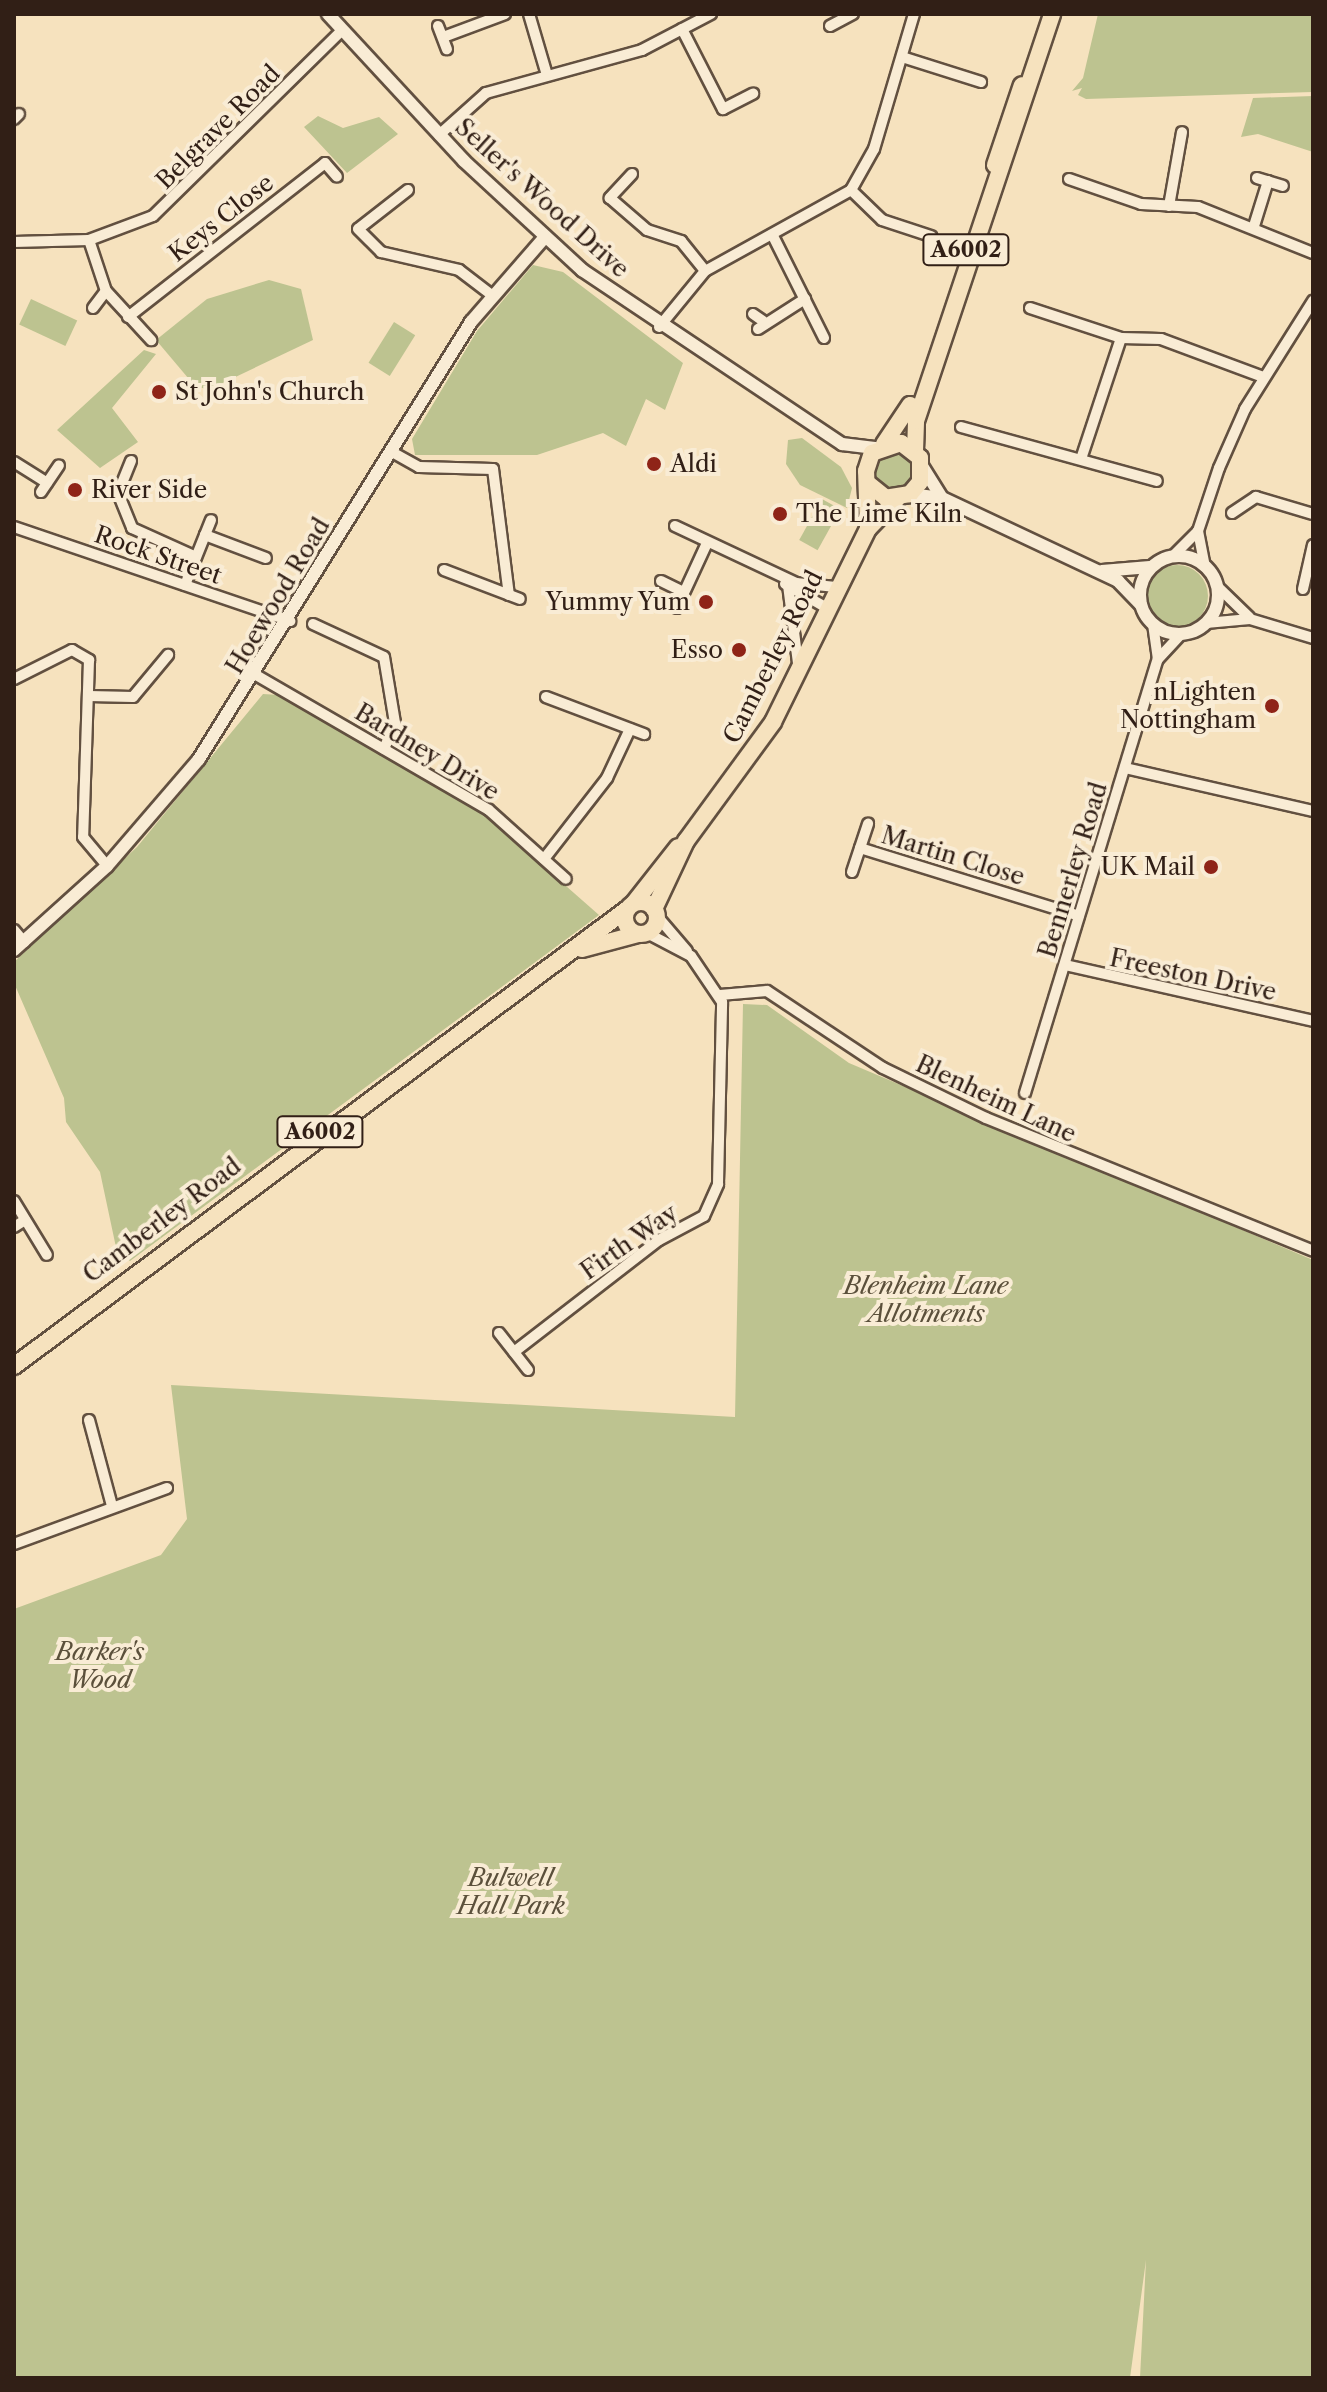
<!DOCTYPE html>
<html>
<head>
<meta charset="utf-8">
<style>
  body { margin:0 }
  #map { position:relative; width:1327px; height:2392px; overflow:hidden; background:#f6e2be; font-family:"Libre Caslon Text",serif }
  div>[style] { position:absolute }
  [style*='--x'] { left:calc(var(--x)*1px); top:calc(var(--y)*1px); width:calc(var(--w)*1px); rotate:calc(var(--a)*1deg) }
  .green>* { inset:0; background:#bdc390; transform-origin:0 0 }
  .round { border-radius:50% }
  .roads { filter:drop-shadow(2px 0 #625040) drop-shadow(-2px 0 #625040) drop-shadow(0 2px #625040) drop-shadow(0 -2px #625040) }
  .minor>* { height:10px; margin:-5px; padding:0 5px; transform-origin:5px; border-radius:5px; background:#f9ecd5 }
  .tertiary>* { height:12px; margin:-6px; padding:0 6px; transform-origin:6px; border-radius:6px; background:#f9ecd5 }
  .tertiary>.ring { margin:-6px; padding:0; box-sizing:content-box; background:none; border:12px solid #f9ecd5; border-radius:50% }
  .primary>* { height:16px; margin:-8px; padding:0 8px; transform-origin:8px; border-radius:8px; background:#f6e2be }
  .primary>.ring { margin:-8px; padding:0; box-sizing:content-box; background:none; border:16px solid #f6e2be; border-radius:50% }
  .dots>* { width:22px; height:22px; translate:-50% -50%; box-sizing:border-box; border:4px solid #f9ecd5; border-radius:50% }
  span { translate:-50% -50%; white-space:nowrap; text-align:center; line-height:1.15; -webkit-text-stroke:8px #f9ecd5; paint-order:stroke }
  .shield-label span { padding:2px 6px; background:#f9ecd5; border:2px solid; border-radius:6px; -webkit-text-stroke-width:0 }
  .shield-label { font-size:22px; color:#311f16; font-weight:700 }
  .street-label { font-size:24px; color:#311f16 }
  .poi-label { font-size:24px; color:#311f16 }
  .left { translate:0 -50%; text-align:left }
  .right { translate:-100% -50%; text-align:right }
  .park-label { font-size:24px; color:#5b503b; font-style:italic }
  .frame { position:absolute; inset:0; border:16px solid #311f16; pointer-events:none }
</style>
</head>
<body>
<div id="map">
  <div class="green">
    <i style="clip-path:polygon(1098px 14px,1313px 14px,1313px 92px,1086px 99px,1078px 95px,1082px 88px,1072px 91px,1083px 78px)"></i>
    <i style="clip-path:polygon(1313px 96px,1313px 152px,1258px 134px,1241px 137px,1253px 98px)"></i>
    <i style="clip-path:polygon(318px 116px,343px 128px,379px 117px,398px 134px,347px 173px,304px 127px)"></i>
    <i style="clip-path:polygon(533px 265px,563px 272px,683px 363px,665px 410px,646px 399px,626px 446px,603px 433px,537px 455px,415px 455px,412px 439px,477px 331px)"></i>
    <i style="clip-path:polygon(269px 280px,301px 289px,313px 340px,208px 390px,194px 385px,156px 340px,207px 299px)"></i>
    <i style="left:31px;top:299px;width:51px;height:28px;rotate:25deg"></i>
    <i style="left:394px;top:322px;width:25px;height:48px;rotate:32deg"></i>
    <i style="clip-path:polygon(144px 350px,156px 354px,112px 408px,138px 442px,100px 468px,57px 430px)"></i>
    <i style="clip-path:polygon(802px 438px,841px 467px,852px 488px,847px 508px,800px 485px,786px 464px,788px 440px)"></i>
    <i class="round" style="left:875px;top:451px;width:38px;height:38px"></i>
    <i style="left:822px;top:499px;width:21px;height:47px;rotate:29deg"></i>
    <i class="round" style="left:1146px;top:565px;width:62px;height:62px"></i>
    <i style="clip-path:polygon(263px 694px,279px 695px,483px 813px,599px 915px,130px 1261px,117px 1252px,100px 1172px,66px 1122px,64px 1098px,14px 983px,14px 962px,137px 847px)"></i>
    <i style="clip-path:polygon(743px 1004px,767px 1005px,849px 1063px,1313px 1260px,1313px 2378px,1140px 2378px,1146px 2260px,1130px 2378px,14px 2378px,14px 1609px,161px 1555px,187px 1519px,171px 1385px,735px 1417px)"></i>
  </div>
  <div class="roads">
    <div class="minor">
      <i style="--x:529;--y:14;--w:64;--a:73.6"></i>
      <i style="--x:438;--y:26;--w:25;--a:69"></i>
      <i style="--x:830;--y:26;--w:26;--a:-28"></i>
      <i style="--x:682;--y:29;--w:90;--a:62.9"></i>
      <i style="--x:723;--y:109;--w:34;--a:-27"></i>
      <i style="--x:446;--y:36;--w:63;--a:-20.4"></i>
      <i style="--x:902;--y:57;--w:83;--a:17.6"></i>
      <i style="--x:14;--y:119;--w:7;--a:-45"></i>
      <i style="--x:439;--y:135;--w:63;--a:-41.8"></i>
      <i style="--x:486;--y:93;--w:162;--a:-15.4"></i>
      <i style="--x:642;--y:50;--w:78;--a:-27.6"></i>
      <i style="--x:632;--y:174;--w:33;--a:133"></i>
      <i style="--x:610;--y:198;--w:49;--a:40.9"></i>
      <i style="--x:647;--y:230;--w:36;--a:18"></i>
      <i style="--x:681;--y:241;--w:38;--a:51"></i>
      <i style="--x:1257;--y:178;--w:27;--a:17"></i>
      <i style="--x:1069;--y:179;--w:76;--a:19.1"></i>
      <i style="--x:1141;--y:204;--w:57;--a:3"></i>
      <i style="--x:1198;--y:207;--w:124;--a:21.8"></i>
      <i style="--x:408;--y:190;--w:63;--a:142"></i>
      <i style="--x:358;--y:229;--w:33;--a:45"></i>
      <i style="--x:381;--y:252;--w:80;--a:13"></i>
      <i style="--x:459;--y:270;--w:43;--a:37.4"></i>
      <i style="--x:851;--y:190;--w:43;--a:44.1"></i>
      <i style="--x:882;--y:220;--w:52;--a:18.1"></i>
      <i style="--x:1169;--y:206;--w:75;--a:-80"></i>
      <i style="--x:1254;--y:226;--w:47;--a:-72.7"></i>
      <i style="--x:773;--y:236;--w:114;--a:63.4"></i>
      <i style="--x:89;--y:240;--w:54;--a:71.6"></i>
      <i style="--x:106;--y:291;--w:67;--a:47.4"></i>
      <i style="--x:14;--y:242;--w:75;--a:-1.5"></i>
      <i style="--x:89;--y:240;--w:68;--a:-20.6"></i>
      <i style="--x:153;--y:216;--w:265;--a:-44.5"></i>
      <i style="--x:93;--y:308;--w:21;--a:-53"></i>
      <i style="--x:1030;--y:308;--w:96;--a:18.2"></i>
      <i style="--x:1121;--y:338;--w:40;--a:1.4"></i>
      <i style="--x:1161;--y:339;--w:109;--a:20.4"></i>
      <i style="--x:753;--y:314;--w:12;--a:35"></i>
      <i style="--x:128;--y:317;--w:250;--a:-38"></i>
      <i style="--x:325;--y:163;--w:18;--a:49"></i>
      <i style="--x:659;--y:327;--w:72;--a:-50.6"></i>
      <i style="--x:705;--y:271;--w:167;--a:-29"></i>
      <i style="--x:851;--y:190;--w:47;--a:-60.7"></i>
      <i style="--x:874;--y:149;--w:141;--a:-73.5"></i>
      <i style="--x:758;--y:329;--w:56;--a:-32.6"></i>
      <i style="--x:961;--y:427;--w:203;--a:15.4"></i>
      <i style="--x:392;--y:452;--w:31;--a:29"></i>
      <i style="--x:419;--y:467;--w:74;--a:1.5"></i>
      <i style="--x:493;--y:469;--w:127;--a:82.8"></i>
      <i style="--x:1082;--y:456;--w:124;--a:-71.7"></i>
      <i style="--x:131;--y:461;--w:35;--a:112"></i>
      <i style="--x:118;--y:493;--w:38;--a:68"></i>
      <i style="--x:132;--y:528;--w:70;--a:24.4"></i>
      <i style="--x:14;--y:462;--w:39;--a:32"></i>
      <i style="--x:41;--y:492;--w:32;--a:-56"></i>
      <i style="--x:1232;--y:513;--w:29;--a:-34"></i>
      <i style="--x:1256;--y:497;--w:59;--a:16.6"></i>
      <i style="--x:675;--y:526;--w:134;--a:25.2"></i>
      <i style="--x:796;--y:583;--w:40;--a:5.7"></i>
      <i style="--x:14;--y:527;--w:292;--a:18.8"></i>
      <i style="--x:205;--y:535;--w:16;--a:-68"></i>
      <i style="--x:1173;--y:556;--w:35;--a:-45"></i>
      <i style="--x:1205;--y:567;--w:37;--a:-101"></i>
      <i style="--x:1198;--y:531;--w:66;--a:-71.6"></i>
      <i style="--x:1219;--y:468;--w:64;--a:-66.2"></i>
      <i style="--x:1245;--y:409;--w:128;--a:-57.8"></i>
      <i style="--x:444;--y:570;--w:81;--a:20.9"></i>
      <i style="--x:661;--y:581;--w:25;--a:26"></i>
      <i style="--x:785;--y:584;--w:48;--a:29.7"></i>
      <i style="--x:185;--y:585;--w:54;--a:-68.2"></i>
      <i style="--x:205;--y:535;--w:65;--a:20.7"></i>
      <i style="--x:788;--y:585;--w:79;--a:82.7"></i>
      <i style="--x:1217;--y:586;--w:45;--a:44.1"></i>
      <i style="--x:1303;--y:589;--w:45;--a:-77.2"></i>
      <i style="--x:677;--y:608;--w:72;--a:-65.2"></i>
      <i style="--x:1206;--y:623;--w:44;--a:-5.2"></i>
      <i style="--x:1250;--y:619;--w:66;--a:16.8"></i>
      <i style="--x:313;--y:624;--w:78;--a:24.9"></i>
      <i style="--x:384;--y:657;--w:67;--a:80.5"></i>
      <i style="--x:395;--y:723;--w:28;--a:113"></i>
      <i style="--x:1153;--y:624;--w:35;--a:82"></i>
      <i style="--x:256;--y:675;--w:269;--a:30.1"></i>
      <i style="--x:489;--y:810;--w:103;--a:41.9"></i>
      <i style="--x:14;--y:679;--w:65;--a:-26.6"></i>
      <i style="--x:72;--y:650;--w:20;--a:30"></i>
      <i style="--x:89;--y:660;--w:177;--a:91.9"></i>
      <i style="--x:83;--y:837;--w:38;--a:50"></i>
      <i style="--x:89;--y:696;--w:44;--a:1.3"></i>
      <i style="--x:133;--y:697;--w:55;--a:-50.2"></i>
      <i style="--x:546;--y:697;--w:105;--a:20.7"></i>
      <i style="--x:1125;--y:768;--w:193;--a:12.9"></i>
      <i style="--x:860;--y:848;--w:229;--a:17.2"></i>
      <i style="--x:544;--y:859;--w:103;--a:-52.1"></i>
      <i style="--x:607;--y:778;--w:54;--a:-64.9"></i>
      <i style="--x:852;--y:872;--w:51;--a:-71.6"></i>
      <i style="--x:657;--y:916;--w:46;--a:49.4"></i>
      <i style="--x:14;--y:930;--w:16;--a:50"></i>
      <i style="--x:1065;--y:965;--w:254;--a:12.7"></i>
      <i style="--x:720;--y:995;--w:47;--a:-4.9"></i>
      <i style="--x:767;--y:991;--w:139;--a:33.6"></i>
      <i style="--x:883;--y:1068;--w:114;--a:25.9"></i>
      <i style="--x:986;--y:1118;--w:353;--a:22.1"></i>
      <i style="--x:1025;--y:1093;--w:454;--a:-73"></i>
      <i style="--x:1158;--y:659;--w:34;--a:-47"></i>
      <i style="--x:14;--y:1201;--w:63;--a:58.6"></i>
      <i style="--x:14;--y:1227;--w:13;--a:-32"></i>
      <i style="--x:499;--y:1333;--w:47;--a:51.9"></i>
      <i style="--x:514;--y:1352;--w:183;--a:-37.7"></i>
      <i style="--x:659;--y:1240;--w:51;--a:-28.1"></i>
      <i style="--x:704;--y:1216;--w:35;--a:-66"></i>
      <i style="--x:718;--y:1184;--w:182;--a:-88.7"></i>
      <i style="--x:722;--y:1002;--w:55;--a:-124"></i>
      <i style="--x:691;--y:956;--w:50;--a:-152.4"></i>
      <i style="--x:89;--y:1420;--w:89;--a:75"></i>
      <i style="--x:14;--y:1544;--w:163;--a:-20.1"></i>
    </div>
    <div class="tertiary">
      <i style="--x:328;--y:14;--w:200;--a:47.2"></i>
      <i style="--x:464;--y:161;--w:161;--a:42.7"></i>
      <i style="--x:582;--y:270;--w:313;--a:33.8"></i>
      <i style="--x:842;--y:444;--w:35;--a:7"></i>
      <i style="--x:922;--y:466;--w:38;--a:58"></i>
      <i style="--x:910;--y:494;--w:32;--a:7"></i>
      <i style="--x:942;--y:498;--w:195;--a:25.2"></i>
      <i style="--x:1118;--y:581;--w:33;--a:46"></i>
      <i class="ring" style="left:1140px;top:556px;width:66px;height:66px"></i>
      <i style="--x:1102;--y:571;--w:48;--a:-4.8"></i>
      <i style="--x:14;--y:950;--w:125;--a:-42.1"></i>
      <i style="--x:107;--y:866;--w:141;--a:-49.3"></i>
      <i style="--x:199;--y:759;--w:515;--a:-58.1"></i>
      <i style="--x:471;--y:322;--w:113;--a:-49"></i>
    </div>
    <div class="primary">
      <i style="--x:995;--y:165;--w:84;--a:-71.4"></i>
      <i style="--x:884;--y:444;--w:47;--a:-56.3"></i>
      <i style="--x:915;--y:451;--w:30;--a:-88"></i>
      <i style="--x:916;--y:421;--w:429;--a:-71.5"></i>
      <i style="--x:868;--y:527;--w:56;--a:-92"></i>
      <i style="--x:866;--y:471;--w:19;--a:-72"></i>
      <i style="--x:872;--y:453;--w:31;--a:-19"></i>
      <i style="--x:901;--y:443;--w:24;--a:38"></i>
      <i style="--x:920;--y:458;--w:24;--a:90"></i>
      <i style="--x:920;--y:482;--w:16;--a:130"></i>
      <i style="--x:910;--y:494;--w:24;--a:171"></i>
      <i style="--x:886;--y:498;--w:22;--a:-141"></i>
      <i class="ring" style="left:625px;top:902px;width:16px;height:16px"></i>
      <i style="--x:634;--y:903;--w:71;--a:-51.8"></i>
      <i style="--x:654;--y:909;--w:75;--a:-64.8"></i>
      <i style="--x:686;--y:841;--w:147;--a:-53.8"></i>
      <i style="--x:773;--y:722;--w:215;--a:-63.8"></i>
      <i style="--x:868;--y:529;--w:42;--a:-46"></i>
      <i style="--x:582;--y:949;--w:58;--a:-15"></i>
      <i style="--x:14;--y:1366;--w:763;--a:-36.69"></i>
    </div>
  </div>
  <div class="dots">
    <i style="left:159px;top:392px;background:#8f2418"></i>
    <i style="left:654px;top:464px;background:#8f2418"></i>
    <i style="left:75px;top:490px;background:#8f2418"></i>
    <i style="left:780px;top:514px;background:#8f2418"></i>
    <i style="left:706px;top:602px;background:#8f2418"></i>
    <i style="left:739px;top:650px;background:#8f2418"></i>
    <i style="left:1272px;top:706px;background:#8f2418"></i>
    <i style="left:1211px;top:867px;background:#8f2418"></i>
  </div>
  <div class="shield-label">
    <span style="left:966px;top:250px">A6002</span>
    <span style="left:320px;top:1132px">A6002</span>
  </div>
  <div class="street-label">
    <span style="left:218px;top:127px;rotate:-45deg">Belgrave Road</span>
    <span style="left:542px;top:198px;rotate:42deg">Seller's Wood Drive</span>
    <span style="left:221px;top:218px;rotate:-38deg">Keys Close</span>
    <span style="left:158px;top:555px;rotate:19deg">Rock Street</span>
    <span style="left:278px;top:596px;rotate:-59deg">Hoewood Road</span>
    <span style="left:773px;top:657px;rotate:-63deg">Camberley Road</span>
    <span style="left:427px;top:752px;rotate:31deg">Bardney Drive</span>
    <span style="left:953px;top:856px;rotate:17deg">Martin Close</span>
    <span style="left:1073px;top:870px;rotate:-73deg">Bennerley Road</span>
    <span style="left:1193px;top:975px;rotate:12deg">Freeston Drive</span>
    <span style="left:996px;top:1099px;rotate:25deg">Blenheim Lane</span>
    <span style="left:162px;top:1220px;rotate:-37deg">Camberley Road</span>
    <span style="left:629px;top:1242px;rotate:-35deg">Firth Way</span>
  </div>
  <div class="poi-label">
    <span class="left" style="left:175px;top:392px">St John's Church</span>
    <span class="left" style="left:670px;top:464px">Aldi</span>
    <span class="left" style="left:91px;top:490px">River Side</span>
    <span class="left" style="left:796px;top:514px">The Lime Kiln</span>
    <span class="right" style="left:690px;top:602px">Yummy Yum</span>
    <span class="right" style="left:723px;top:650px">Esso</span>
    <span class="right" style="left:1256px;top:706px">nLighten<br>Nottingham</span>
    <span class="right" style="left:1195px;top:867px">UK Mail</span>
  </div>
  <div class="park-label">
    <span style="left:926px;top:1300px">Blenheim Lane<br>Allotments</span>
    <span style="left:100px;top:1666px">Barker's<br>Wood</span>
    <span style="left:511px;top:1892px">Bulwell<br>Hall Park</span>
  </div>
  <div class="frame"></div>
</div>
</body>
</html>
